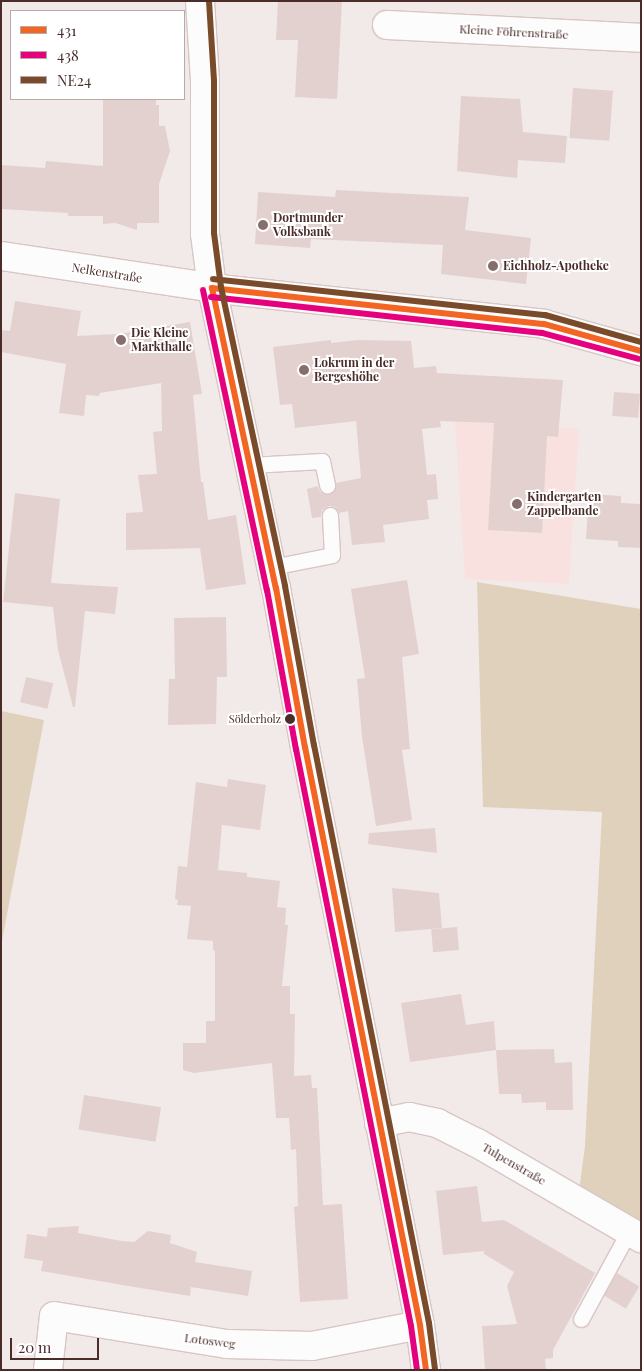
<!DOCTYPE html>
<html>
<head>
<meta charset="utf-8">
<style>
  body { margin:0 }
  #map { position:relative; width:642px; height:1371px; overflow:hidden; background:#f2eae8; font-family:"Playfair Display",serif }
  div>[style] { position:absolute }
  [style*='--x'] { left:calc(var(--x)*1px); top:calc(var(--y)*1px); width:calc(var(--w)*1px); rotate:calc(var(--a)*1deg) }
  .built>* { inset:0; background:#f8e1de }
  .green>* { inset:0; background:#dfd1bb }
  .building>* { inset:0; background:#e3d1cf; transform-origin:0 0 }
  .roads { filter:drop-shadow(1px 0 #d8c6c4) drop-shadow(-1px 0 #d8c6c4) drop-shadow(0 1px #d8c6c4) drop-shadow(0 -1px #d8c6c4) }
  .service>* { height:15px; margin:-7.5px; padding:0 7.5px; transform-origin:7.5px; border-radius:7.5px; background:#fdfcfc }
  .minor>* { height:28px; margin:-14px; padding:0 14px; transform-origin:14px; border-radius:14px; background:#fdfcfc }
  .secondary>* { height:28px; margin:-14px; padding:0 14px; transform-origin:14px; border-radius:14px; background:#fdfcfc }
  .bus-1>* { height:6px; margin:-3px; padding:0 3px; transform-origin:3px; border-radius:3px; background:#f26522 }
  .bus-2>* { height:6px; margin:-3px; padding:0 3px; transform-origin:3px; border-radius:3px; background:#e5007d }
  .bus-3>* { height:6px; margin:-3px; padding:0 3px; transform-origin:3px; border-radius:3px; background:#7a4b2a }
  .dots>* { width:14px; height:14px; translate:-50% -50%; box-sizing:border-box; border:2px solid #fff; border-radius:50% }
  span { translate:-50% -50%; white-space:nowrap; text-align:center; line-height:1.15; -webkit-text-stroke:4px #fff; paint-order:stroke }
  .bus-label { font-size:11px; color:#4a2c29 }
  .right { translate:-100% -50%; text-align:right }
  .street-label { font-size:12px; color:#4a2c29 }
  .poi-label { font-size:12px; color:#4a2c29; font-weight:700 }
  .left { translate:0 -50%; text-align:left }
  .frame { position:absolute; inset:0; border:2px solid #4a2c29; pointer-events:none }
  .legend { position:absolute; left:10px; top:10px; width:175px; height:90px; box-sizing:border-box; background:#fff; border:1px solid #b7aba9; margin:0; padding:6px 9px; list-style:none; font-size:15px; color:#4a2c29 }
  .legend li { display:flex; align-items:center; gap:10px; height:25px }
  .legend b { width:25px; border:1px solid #b7aba9 }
  .scale { position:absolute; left:10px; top:1338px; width:89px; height:22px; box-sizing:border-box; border:2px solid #4a2c29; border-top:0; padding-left:6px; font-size:15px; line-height:18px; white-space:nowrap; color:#4a2c29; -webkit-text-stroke:4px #fff; paint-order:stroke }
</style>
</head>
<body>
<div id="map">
  <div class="built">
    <i style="clip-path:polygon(455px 421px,579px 429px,569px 584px,465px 579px)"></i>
  </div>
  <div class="green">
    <i style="clip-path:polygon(477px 582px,641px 609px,641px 1227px,579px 1191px,585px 1146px,602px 812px,483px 807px)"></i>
    <i style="clip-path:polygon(1px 711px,44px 720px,1px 946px)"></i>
  </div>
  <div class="building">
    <i style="clip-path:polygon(278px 1px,342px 1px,337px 99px,295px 97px,298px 40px,276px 40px)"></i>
    <i style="left:573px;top:88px;width:40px;height:50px;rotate:4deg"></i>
    <i style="clip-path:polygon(461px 96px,520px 99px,523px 132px,567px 136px,565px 163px,518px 160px,517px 178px,457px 171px)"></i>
    <i style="clip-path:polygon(103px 99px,156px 99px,156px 105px,159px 105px,159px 126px,165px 126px,170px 151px,159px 184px,159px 223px,137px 223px,137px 230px,115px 223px,103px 224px,103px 216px,68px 216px,68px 213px,1px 209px,1px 165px,45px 168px,46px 161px,103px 166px)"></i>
    <i style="clip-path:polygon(336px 190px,469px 197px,465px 230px,531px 238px,526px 284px,441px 274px,443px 245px,311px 239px,310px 248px,255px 244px,258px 192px,335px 197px)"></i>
    <i style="clip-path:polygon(15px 301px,81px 311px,77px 336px,119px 334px,190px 322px,202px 394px,193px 395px,201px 482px,203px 482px,208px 520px,236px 515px,246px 584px,206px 590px,200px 548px,126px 550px,126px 513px,143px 512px,138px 475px,157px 474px,153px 432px,162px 431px,161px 383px,100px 393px,99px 396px,86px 395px,84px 416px,59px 413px,66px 364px,1px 352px,1px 330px,10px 331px)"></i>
    <i style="clip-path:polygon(331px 340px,331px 343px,358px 340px,411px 341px,414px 368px,436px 366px,437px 373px,563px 380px,558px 437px,547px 436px,542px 533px,488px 530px,494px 423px,440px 421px,441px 427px,422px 429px,427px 475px,436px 474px,438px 499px,427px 500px,429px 519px,383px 525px,385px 542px,352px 545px,348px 511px,339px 513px,335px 507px,329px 506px,322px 510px,321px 517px,312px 518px,307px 489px,318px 486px,320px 492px,328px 494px,334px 492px,336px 483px,361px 478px,356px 421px,295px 428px,292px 404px,280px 405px,273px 347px)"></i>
    <i style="left:614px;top:392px;width:26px;height:24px;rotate:4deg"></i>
    <i style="clip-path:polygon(15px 493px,60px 499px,51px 583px,118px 587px,115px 614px,85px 611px,75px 707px,73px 707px,58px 650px,53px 607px,3px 602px)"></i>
    <i style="clip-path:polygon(589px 494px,621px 496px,621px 503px,641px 504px,641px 548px,618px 547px,618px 541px,586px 539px)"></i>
    <i style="clip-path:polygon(407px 580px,419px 654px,402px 657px,410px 749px,402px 750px,412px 820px,376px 826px,362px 737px,357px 679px,365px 678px,351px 589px)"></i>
    <i style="clip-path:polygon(226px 617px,227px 677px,217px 677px,216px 724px,168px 725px,169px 679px,175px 679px,174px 618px)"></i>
    <i style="left:26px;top:677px;width:28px;height:26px;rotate:13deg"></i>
    <i style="clip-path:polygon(228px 779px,266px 785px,260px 830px,222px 825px,218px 870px,247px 873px,247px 877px,280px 881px,277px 907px,286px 908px,285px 925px,288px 925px,282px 986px,290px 986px,290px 1014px,295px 1014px,294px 1076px,311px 1075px,312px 1088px,317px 1088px,323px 1205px,342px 1204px,348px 1299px,300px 1302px,294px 1207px,298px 1206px,296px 1149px,291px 1150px,289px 1118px,276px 1118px,272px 1063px,194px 1073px,183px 1070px,183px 1043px,206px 1043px,206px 1021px,215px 1021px,215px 951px,213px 950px,213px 941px,187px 939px,191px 906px,177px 905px,178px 900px,175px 899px,178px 866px,187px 867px,196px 782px,227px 787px)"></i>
    <i style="clip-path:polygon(435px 828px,437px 853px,368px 844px,369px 833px)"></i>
    <i style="clip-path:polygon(392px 888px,439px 893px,442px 928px,395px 932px)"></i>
    <i style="left:457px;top:927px;width:23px;height:26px;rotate:85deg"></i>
    <i style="clip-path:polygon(461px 994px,466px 1025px,494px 1021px,496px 1050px,410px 1062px,401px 1003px)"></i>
    <i style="clip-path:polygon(554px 1049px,555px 1063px,572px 1062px,573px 1110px,546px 1110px,546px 1102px,522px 1103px,521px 1094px,499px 1094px,496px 1050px)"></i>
    <i style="left:84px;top:1095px;width:78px;height:35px;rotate:9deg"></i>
    <i style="clip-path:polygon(477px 1186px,482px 1222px,504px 1220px,595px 1273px,553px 1350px,553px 1358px,545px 1359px,546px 1370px,485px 1370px,482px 1326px,517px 1324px,507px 1286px,514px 1272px,484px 1254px,484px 1251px,443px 1255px,436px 1191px)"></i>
    <i style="clip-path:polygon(79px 1226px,78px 1233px,122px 1241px,134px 1242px,148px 1231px,171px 1235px,170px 1243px,197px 1252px,195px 1262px,252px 1271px,248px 1296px,191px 1287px,190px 1296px,134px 1287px,41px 1271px,43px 1261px,24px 1258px,27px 1234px,47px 1237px,48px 1228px)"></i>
    <i style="left:617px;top:1273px;width:26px;height:26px;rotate:31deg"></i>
  </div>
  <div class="roads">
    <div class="service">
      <i style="--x:250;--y:465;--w:72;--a:-3.2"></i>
      <i style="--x:322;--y:461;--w:25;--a:78"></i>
      <i style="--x:272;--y:567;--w:61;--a:-11.3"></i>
      <i style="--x:332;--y:555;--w:40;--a:-92.9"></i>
      <i style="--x:581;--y:1319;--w:100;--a:-61.4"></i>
    </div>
    <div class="minor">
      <i style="--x:387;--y:25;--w:254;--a:2.9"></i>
      <i style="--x:1;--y:256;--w:230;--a:8.5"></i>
      <i style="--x:228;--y:290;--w:318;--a:6.1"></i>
      <i style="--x:544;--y:324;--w:101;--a:15.6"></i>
      <i style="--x:379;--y:1123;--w:31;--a:-11"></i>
      <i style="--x:409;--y:1117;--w:29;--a:12"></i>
      <i style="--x:437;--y:1123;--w:45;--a:26.6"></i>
      <i style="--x:477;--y:1143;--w:190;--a:30.1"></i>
      <i style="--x:48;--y:1370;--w:54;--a:-83.7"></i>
      <i style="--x:54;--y:1316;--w:175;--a:9.2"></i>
      <i style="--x:227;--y:1344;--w:85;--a:1.3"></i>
      <i style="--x:312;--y:1346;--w:110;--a:-11"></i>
    </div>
    <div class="secondary">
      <i style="--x:200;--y:1;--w:80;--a:86.4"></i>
      <i style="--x:205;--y:81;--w:153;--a:90"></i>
      <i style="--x:205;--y:234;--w:54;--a:82.6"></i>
      <i style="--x:212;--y:288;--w:307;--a:78"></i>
      <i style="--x:276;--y:588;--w:162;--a:79.7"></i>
      <i style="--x:305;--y:747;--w:589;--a:78.75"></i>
      <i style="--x:420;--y:1325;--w:45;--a:82.4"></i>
    </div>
  </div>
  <div class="bus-1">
    <i style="--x:212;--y:288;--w:307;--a:78"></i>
    <i style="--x:276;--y:588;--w:162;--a:79.7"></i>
    <i style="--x:305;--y:747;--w:589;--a:78.75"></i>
    <i style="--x:420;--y:1325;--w:45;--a:82.4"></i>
    <i style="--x:212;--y:288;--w:334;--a:6.2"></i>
    <i style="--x:544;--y:324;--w:101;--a:15.6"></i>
  </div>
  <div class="bus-2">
    <i style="--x:203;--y:290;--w:307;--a:78"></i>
    <i style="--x:267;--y:590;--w:162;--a:79.7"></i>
    <i style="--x:296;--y:749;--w:588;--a:78.73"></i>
    <i style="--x:411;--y:1326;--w:44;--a:82.2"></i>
    <i style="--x:211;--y:297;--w:333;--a:6.2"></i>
    <i style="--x:542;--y:333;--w:100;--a:15"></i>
  </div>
  <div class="bus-3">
    <i style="--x:209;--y:1;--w:80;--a:86.4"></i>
    <i style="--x:214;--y:81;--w:152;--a:90"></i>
    <i style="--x:214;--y:233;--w:54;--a:82.6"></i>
    <i style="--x:221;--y:287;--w:306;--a:77.9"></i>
    <i style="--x:285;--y:586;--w:162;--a:79.7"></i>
    <i style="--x:314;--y:745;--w:589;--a:78.75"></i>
    <i style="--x:429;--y:1323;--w:46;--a:82.6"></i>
    <i style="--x:213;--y:279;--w:334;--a:6.2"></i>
    <i style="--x:545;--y:315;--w:100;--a:15.7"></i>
  </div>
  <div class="dots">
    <i style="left:263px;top:225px;background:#856e6c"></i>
    <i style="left:493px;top:266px;background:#856e6c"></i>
    <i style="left:121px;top:340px;background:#856e6c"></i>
    <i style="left:304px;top:370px;background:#856e6c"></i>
    <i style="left:517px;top:504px;background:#856e6c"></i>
    <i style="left:290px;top:719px;background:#4a2c29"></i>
  </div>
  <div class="bus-label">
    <span class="right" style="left:281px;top:719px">Sölderholz</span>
  </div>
  <div class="street-label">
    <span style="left:514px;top:32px;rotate:3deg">Kleine Föhrenstraße</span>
    <span style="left:107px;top:273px;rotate:9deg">Nelkenstraße</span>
    <span style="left:514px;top:1164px;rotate:30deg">Tulpenstraße</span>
    <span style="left:210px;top:1341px;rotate:7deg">Lotosweg</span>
  </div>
  <div class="poi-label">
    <span class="left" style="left:273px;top:225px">Dortmunder<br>Volksbank</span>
    <span class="left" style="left:503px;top:266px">Eichholz-Apotheke</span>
    <span class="left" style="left:131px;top:340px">Die Kleine<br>Markthalle</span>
    <span class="left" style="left:314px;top:370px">Lokrum in der<br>Bergeshöhe</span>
    <span class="left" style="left:527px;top:504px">Kindergarten<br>Zappelbande</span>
  </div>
  <div class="frame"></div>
  <ul class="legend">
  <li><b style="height:6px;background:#f26522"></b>431</li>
  <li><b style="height:6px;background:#e5007d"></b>438</li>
  <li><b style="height:6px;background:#7a4b2a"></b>NE24</li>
  </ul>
  <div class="scale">20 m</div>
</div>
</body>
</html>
